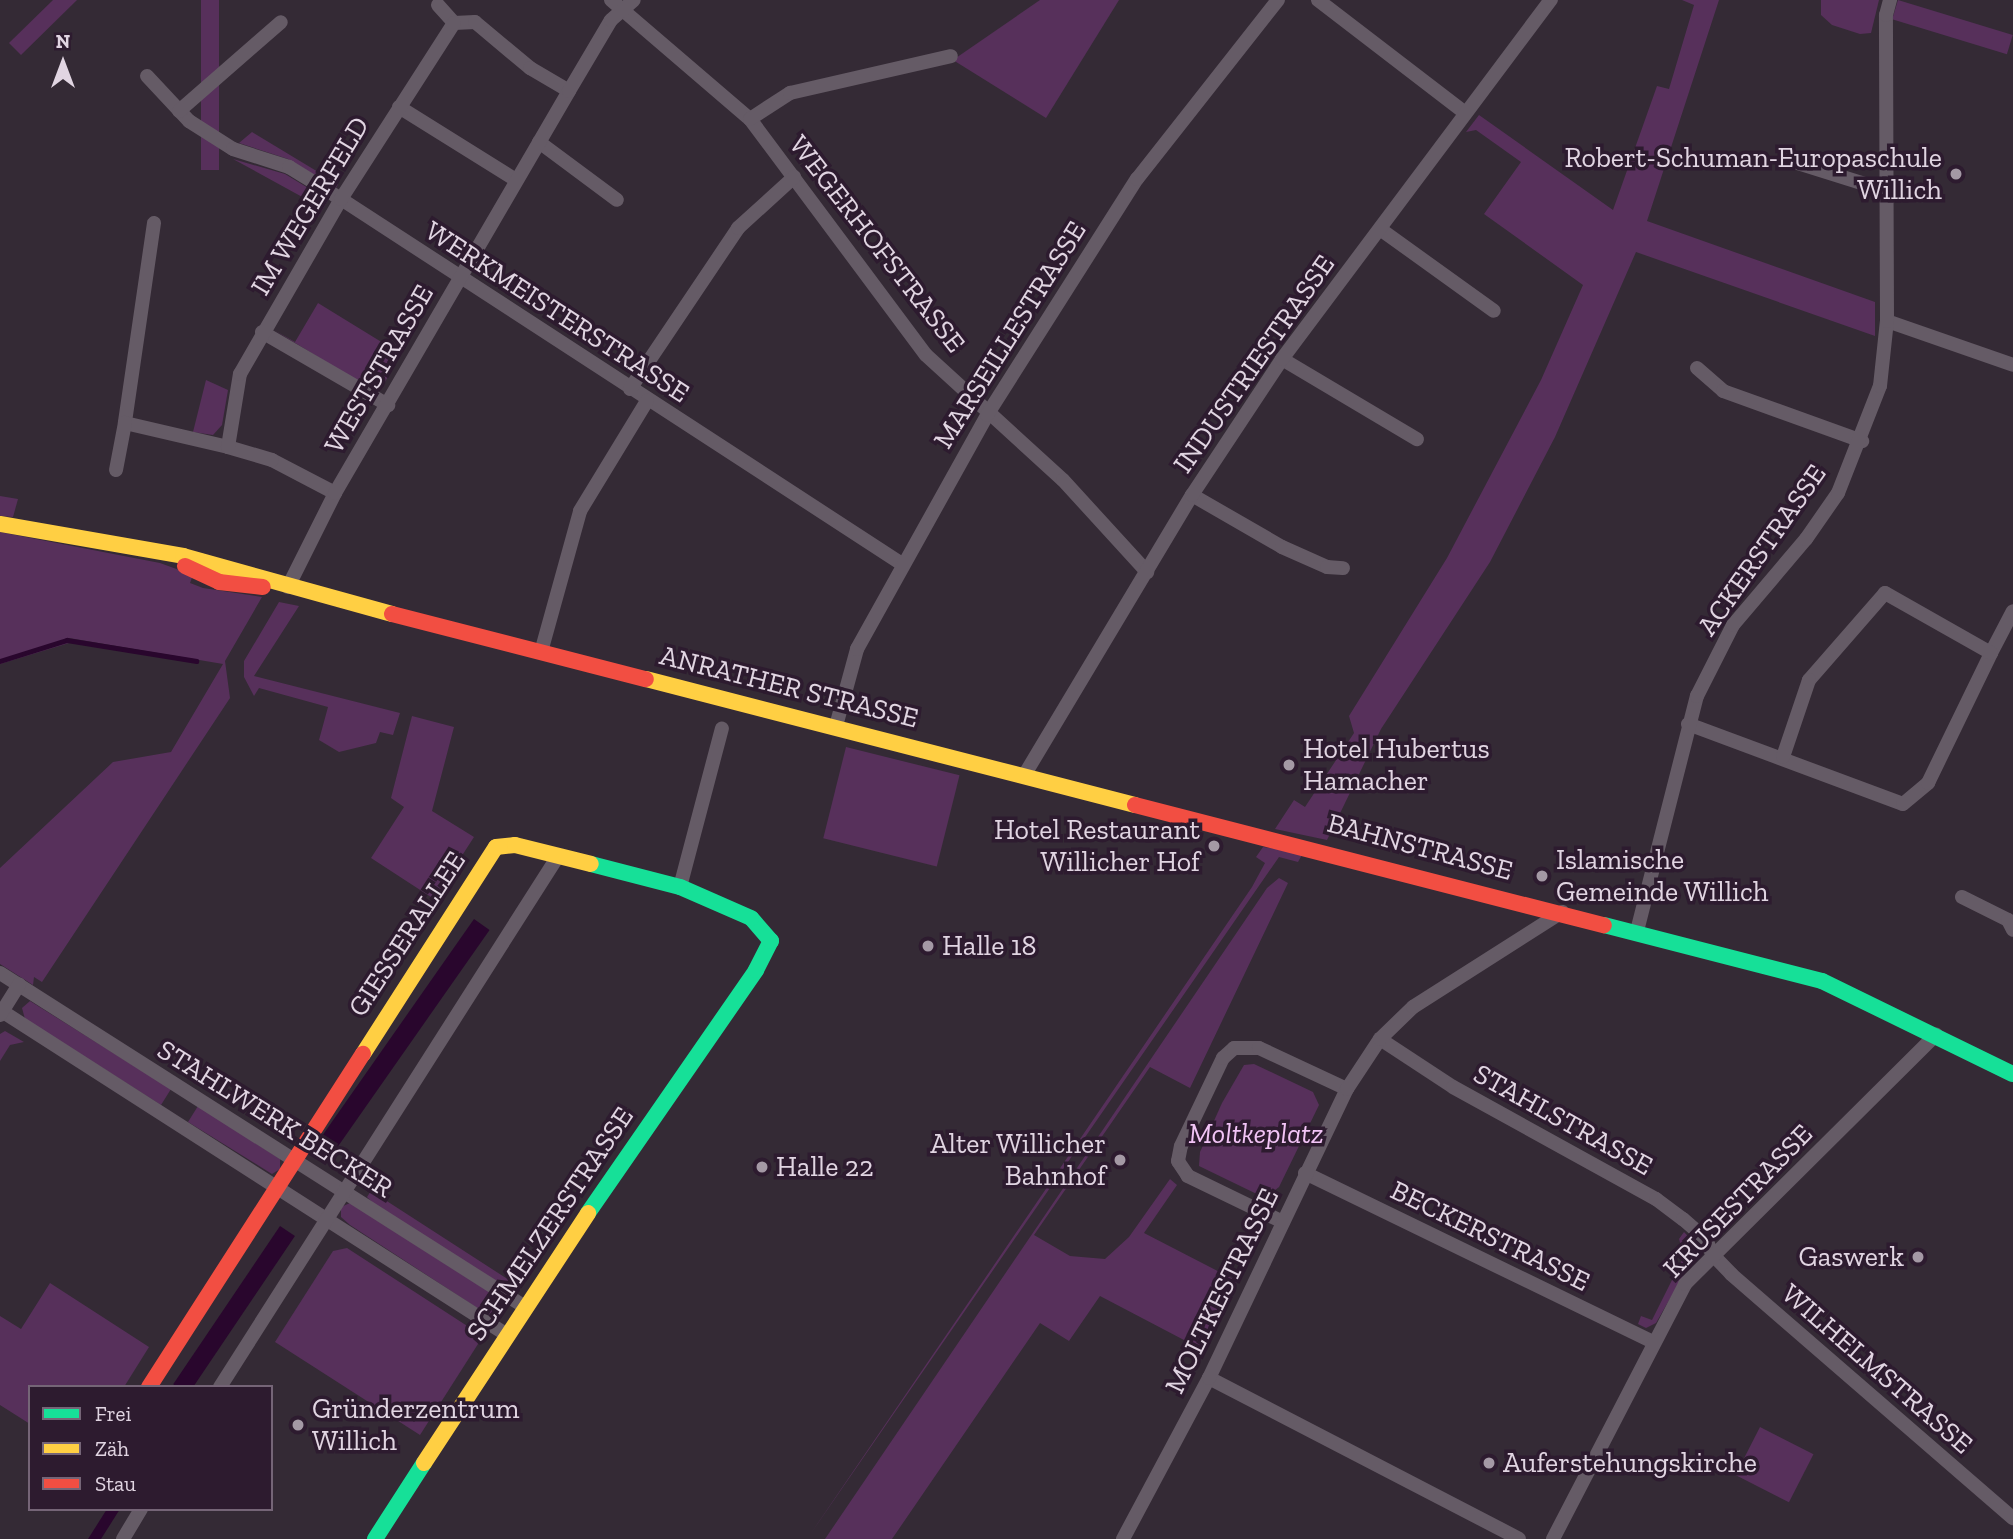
<!DOCTYPE html>
<html>
<head>
<meta charset="utf-8">
<style>
  body { margin:0 }
  #map { position:relative; width:2013px; height:1539px; overflow:hidden; background:#342a35; font-family:"Zilla Slab",serif }
  div>[style] { position:absolute }
  [style*='--x'] { left:calc(var(--x)*1px); top:calc(var(--y)*1px); width:calc(var(--w)*1px); rotate:calc(var(--a)*1deg) }
  .green>* { inset:0; background:#57305b; transform-origin:0 0 }
  .water>* { inset:0; background:#29062d; transform-origin:0 0 }
  .stream>* { height:4.5px; margin:-2.25px; padding:0 2.25px; transform-origin:2.25px; border-radius:2.25px; background:#29062d }
  .street>* { height:14px; margin:-7px; padding:0 7px; transform-origin:7px; border-radius:7px; background:#655b66 }
  .fast>* { height:16px; margin:-8px; padding:0 8px; transform-origin:8px; border-radius:8px; background:#16e098 }
  .slow>* { height:16px; margin:-8px; padding:0 8px; transform-origin:8px; border-radius:8px; background:#ffcf43 }
  .jam>* { height:16px; margin:-8px; padding:0 8px; transform-origin:8px; border-radius:8px; background:#f24e42 }
  .dots>* { width:19px; height:19px; translate:-50% -50%; box-sizing:border-box; border:4px solid #2d1b2f; border-radius:50% }
  span { translate:-50% -50%; white-space:nowrap; text-align:center; line-height:1.15; -webkit-text-stroke:7px #2d1b2f; paint-order:stroke }
  .poi-label { font-size:28px; color:#e1d5e2 }
  .right { translate:-100% -50%; text-align:right }
  .left { translate:0 -50%; text-align:left }
  .street-label { font-size:28px; color:#e1d5e2 }
  .park-label { font-size:28px; color:#f2c4f6; font-style:italic }
  .legend { position:absolute; left:28px; top:1385px; width:245px; height:126px; box-sizing:border-box; background:#2d1b2f; border:2px solid #756577; margin:0; padding:9px 12px; list-style:none; font-size:21px; color:#e1d5e2 }
  .legend li { display:flex; align-items:center; gap:14px; height:35px }
  .legend b { width:35px; border:2px solid #756577 }
  .north { position:absolute; left:28px; top:28px; width:70px; height:70px; -webkit-text-stroke:5px #2d1b2f; paint-order:stroke; rotate:0deg; font-size:19px; font-weight:700; line-height:28px; text-align:center; color:#e1d5e2 }
  .north::after { content:''; display:block; margin:auto; width:24px; height:32px; background:#e1d5e2; clip-path:polygon(50% 0,100% 100%,50% 72%,0 100%) }
</style>
</head>
<body>
<div id="map">
  <div class="green">
    <i style="clip-path:polygon(53px 0,77px 0,21px 55px,9px 43px)"></i>
    <i style="left:201px;top:0;width:18px;height:170px"></i>
    <i style="clip-path:polygon(1040px 0,1119px 0,1046px 118px,953px 60px)"></i>
    <i style="clip-path:polygon(1682px 0,1719px 0,1647px 221px,1875px 302px,1875px 336px,1636px 252px,1555px 437px,1490px 562px,1381px 729px,1327px 840px,1275px 829px,1294px 800px,1305px 807px,1354px 733px,1349px 716px,1447px 558px,1541px 380px,1583px 285px,1484px 214px,1521px 162px,1476px 130px,1466px 132px,1479px 115px,1613px 210px,1657px 86px,1669px 89px,1694px 5px)"></i>
    <i style="clip-path:polygon(1821px 0,1879px 0,1871px 33px,1860px 34px,1832px 25px,1821px 15px)"></i>
    <i style="left:1898px;top:0;width:120px;height:20px;rotate:17deg"></i>
    <i style="clip-path:polygon(252px 132px,338px 184px,336px 188px,288px 159px,239px 143px)"></i>
    <i style="clip-path:polygon(233px 159px,285px 174px,328px 200px,318px 217px,315px 204px)"></i>
    <i style="clip-path:polygon(318px 303px,401px 354px,382px 387px,372px 390px,274px 330px,295px 342px)"></i>
    <i style="clip-path:polygon(206px 380px,228px 390px,222px 425px,213px 435px,193px 432px)"></i>
    <i style="clip-path:polygon(0 496px,18px 499px,13px 517px,0 516px)"></i>
    <i style="clip-path:polygon(0 532px,160px 563px,193px 575px,190px 583px,203px 588px,262px 597px,225px 661px,230px 698px,42px 982px,34px 977px,33px 985px,0 964px,0 868px,113px 762px,171px 752px,223px 664px,69px 638px,69px 643px,0 664px)"></i>
    <i style="clip-path:polygon(279px 602px,299px 606px,254px 676px,400px 713px,393px 735px,380px 732px,376px 743px,339px 752px,319px 740px,328px 707px,259px 688px,254px 696px,244px 677px,244px 661px)"></i>
    <i style="clip-path:polygon(412px 716px,454px 727px,432px 811px,474px 837px,434px 899px,371px 858px,404px 807px,391px 798px)"></i>
    <i style="left:846px;top:747px;width:117px;height:94px;rotate:14deg"></i>
    <i style="clip-path:polygon(1263px 847px,1303px 853px,1298px 862px,1279px 857px,807px 1539px,1252px 887px,1265px 863px,1256px 857px)"></i>
    <i style="clip-path:polygon(1279px 878px,1288px 883px,1190px 1088px,1150px 1067px,1034px 1235px,1070px 1256px,1105px 1259px,1129px 1237px,1170px 1179px,1177px 1185px,1144px 1233px,1237px 1281px,1203px 1350px,1100px 1296px,1069px 1341px,1040px 1323px,892px 1539px,825px 1539px,1267px 888px)"></i>
    <i style="clip-path:polygon(30px 1001px,171px 1089px,161px 1105px,25px 1019px,22px 1008px)"></i>
    <i style="clip-path:polygon(5px 1031px,24px 1042px,10px 1045px,0 1061px,0 1034px)"></i>
    <i style="clip-path:polygon(1254px 1064px,1313px 1092px,1319px 1105px,1279px 1187px,1265px 1198px,1199px 1166px,1200px 1152px,1222px 1103px,1244px 1065px)"></i>
    <i style="clip-path:polygon(198px 1106px,280px 1159px,280px 1169px,272px 1174px,188px 1122px)"></i>
    <i style="clip-path:polygon(376px 1183px,379px 1196px,509px 1280px,523px 1277px,513px 1288px,500px 1285px,377px 1207px,367px 1197px)"></i>
    <i style="clip-path:polygon(350px 1203px,502px 1300px,503px 1311px,491px 1317px,350px 1225px,341px 1217px,341px 1207px)"></i>
    <i style="clip-path:polygon(1684px 1232px,1699px 1248px,1656px 1323px,1646px 1328px,1638px 1324px,1641px 1316px,1652px 1320px,1684px 1256px,1679px 1239px)"></i>
    <i style="clip-path:polygon(347px 1248px,475px 1331px,478px 1344px,420px 1435px,275px 1342px,333px 1251px)"></i>
    <i style="clip-path:polygon(50px 1283px,149px 1347px,124px 1387px,30px 1387px,30px 1424px,0 1405px,0 1316px,21px 1329px)"></i>
    <i style="left:1760px;top:1427px;width:60px;height:54px;rotate:27deg"></i>
  </div>
  <div class="water">
    <i style="left:474px;top:919px;width:19px;height:265px;rotate:35deg"></i>
    <i style="left:280px;top:1226px;width:18px;height:191px;rotate:34deg"></i>
    <i style="clip-path:polygon(107px 1509px,120px 1509px,101px 1539px,88px 1539px)"></i>
  </div>
  <div class="stream">
    <i style="--x:0;--y:661;--w:70;--a:-17.4"></i>
    <i style="--x:67;--y:640;--w:131;--a:9.2"></i>
  </div>
  <div class="street">
    <i style="--x:611;--y:0;--w:183;--a:40.6"></i>
    <i style="--x:750;--y:119;--w:294;--a:53.3"></i>
    <i style="--x:926;--y:355;--w:185;--a:42.4"></i>
    <i style="--x:1063;--y:480;--w:125;--a:47.6"></i>
    <i style="--x:1318;--y:0;--w:185;--a:37.5"></i>
    <i style="--x:438;--y:5;--w:24;--a:48"></i>
    <i style="--x:454;--y:23;--w:21;--a:-3"></i>
    <i style="--x:475;--y:22;--w:72;--a:39.9"></i>
    <i style="--x:530;--y:68;--w:45;--a:30.5"></i>
    <i style="--x:147;--y:76;--w:62;--a:47"></i>
    <i style="--x:189;--y:121;--w:52;--a:32.5"></i>
    <i style="--x:233;--y:149;--w:59;--a:17.8"></i>
    <i style="--x:289;--y:167;--w:61;--a:31.6"></i>
    <i style="--x:341;--y:199;--w:669;--a:33.05"></i>
    <i style="--x:399;--y:107;--w:138;--a:32"></i>
    <i style="--x:179;--y:111;--w:135;--a:-41.1"></i>
    <i style="--x:750;--y:119;--w:48;--a:-33"></i>
    <i style="--x:790;--y:93;--w:165;--a:-12.9"></i>
    <i style="--x:539;--y:142;--w:97;--a:36.6"></i>
    <i style="--x:1785;--y:159;--w:107;--a:17.4"></i>
    <i style="--x:154;--y:223;--w:202;--a:98.3"></i>
    <i style="--x:125;--y:423;--w:106;--a:13.1"></i>
    <i style="--x:1380;--y:229;--w:140;--a:35.7"></i>
    <i style="--x:1887;--y:321;--w:133;--a:19.2"></i>
    <i style="--x:262;--y:332;--w:146;--a:30.1"></i>
    <i style="--x:1282;--y:359;--w:157;--a:30.7"></i>
    <i style="--x:1697;--y:368;--w:35;--a:41"></i>
    <i style="--x:1723;--y:391;--w:148;--a:19.8"></i>
    <i style="--x:630;--y:389;--w:194;--a:-56.1"></i>
    <i style="--x:738;--y:228;--w:76;--a:-42.3"></i>
    <i style="--x:116;--y:470;--w:48;--a:-79.2"></i>
    <i style="--x:335;--y:493;--w:71;--a:-152.4"></i>
    <i style="--x:272;--y:460;--w:46;--a:-163.5"></i>
    <i style="--x:228;--y:447;--w:74;--a:-80.7"></i>
    <i style="--x:240;--y:374;--w:202;--a:-60"></i>
    <i style="--x:341;--y:199;--w:209;--a:-57.3"></i>
    <i style="--x:1192;--y:495;--w:104;--a:30"></i>
    <i style="--x:1282;--y:547;--w:49;--a:24"></i>
    <i style="--x:1327;--y:567;--w:16;--a:4"></i>
    <i style="--x:288;--y:587;--w:105;--a:-63.4"></i>
    <i style="--x:335;--y:493;--w:465;--a:-59.8"></i>
    <i style="--x:569;--y:91;--w:82;--a:-59.4"></i>
    <i style="--x:611;--y:20;--w:30;--a:-41"></i>
    <i style="--x:541;--y:652;--w:146;--a:-74.5"></i>
    <i style="--x:580;--y:511;--w:129;--a:-58.7"></i>
    <i style="--x:1991;--y:653;--w:47;--a:-62.4"></i>
    <i style="--x:1688;--y:724;--w:229;--a:20.4"></i>
    <i style="--x:1903;--y:804;--w:33;--a:-40"></i>
    <i style="--x:1928;--y:783;--w:144;--a:-64.1"></i>
    <i style="--x:1991;--y:653;--w:122;--a:-150.5"></i>
    <i style="--x:1885;--y:593;--w:116;--a:131.1"></i>
    <i style="--x:1809;--y:680;--w:81;--a:108.7"></i>
    <i style="--x:836;--y:726;--w:80;--a:-74.7"></i>
    <i style="--x:857;--y:649;--w:268;--a:-60.9"></i>
    <i style="--x:987;--y:415;--w:280;--a:-57.6"></i>
    <i style="--x:1137;--y:179;--w:228;--a:-51.8"></i>
    <i style="--x:1025;--y:774;--w:325;--a:-59.1"></i>
    <i style="--x:1192;--y:495;--w:163;--a:-56.5"></i>
    <i style="--x:1282;--y:359;--w:449;--a:-53.2"></i>
    <i style="--x:680;--y:887;--w:164;--a:-75.2"></i>
    <i style="--x:1962;--y:897;--w:51;--a:26.6"></i>
    <i style="--x:2008;--y:920;--w:11;--a:63"></i>
    <i style="--x:1637;--y:931;--w:243;--a:-75.7"></i>
    <i style="--x:1697;--y:696;--w:80;--a:-63.1"></i>
    <i style="--x:1733;--y:625;--w:113;--a:-49.7"></i>
    <i style="--x:1806;--y:539;--w:56;--a:-55.2"></i>
    <i style="--x:1838;--y:493;--w:115;--a:-68.6"></i>
    <i style="--x:1880;--y:386;--w:65;--a:-83.9"></i>
    <i style="--x:1887;--y:321;--w:306;--a:-90.2"></i>
    <i style="--x:1886;--y:15;--w:16;--a:-75"></i>
    <i style="--x:0;--y:973;--w:622;--a:32.46"></i>
    <i style="--x:0;--y:1010;--w:602;--a:32.66"></i>
    <i style="--x:0;--y:1015;--w:36;--a:-58"></i>
    <i style="--x:1380;--y:1039;--w:87;--a:33.3"></i>
    <i style="--x:1453;--y:1087;--w:232;--a:28.9"></i>
    <i style="--x:1656;--y:1199;--w:34;--a:37"></i>
    <i style="--x:1683;--y:1219;--w:30;--a:41"></i>
    <i style="--x:1706;--y:1239;--w:16;--a:68"></i>
    <i style="--x:1712;--y:1254;--w:28;--a:46"></i>
    <i style="--x:1731;--y:1274;--w:373;--a:40.9"></i>
    <i style="--x:1305;--y:1173;--w:387;--a:25.9"></i>
    <i style="--x:1283;--y:1222;--w:106;--a:-154.2"></i>
    <i style="--x:1188;--y:1176;--w:18;--a:-124"></i>
    <i style="--x:1178;--y:1161;--w:15;--a:-79"></i>
    <i style="--x:1181;--y:1146;--w:98;--a:-64.5"></i>
    <i style="--x:1223;--y:1058;--w:15;--a:-42"></i>
    <i style="--x:1234;--y:1048;--w:25;--a:0"></i>
    <i style="--x:1259;--y:1048;--w:97;--a:25"></i>
    <i style="--x:1209;--y:1378;--w:349;--a:27.4"></i>
    <i style="--x:220;--y:1387;--w:629;--a:-57.52"></i>
    <i style="--x:123;--y:1539;--w:35;--a:-59"></i>
    <i style="--x:1123;--y:1539;--w:183;--a:-61.9"></i>
    <i style="--x:1209;--y:1378;--w:320;--a:-64.5"></i>
    <i style="--x:1347;--y:1089;--w:60;--a:-56.6"></i>
    <i style="--x:1380;--y:1039;--w:46;--a:-44.1"></i>
    <i style="--x:1413;--y:1007;--w:177;--a:-32.5"></i>
    <i style="--x:1553;--y:1539;--w:287;--a:-62.6"></i>
    <i style="--x:1685;--y:1284;--w:354;--a:-44.8"></i>
  </div>
  <div class="fast">
    <i style="--x:1604;--y:925;--w:225;--a:14.4"></i>
    <i style="--x:1822;--y:981;--w:212;--a:26"></i>
    <i style="--x:588;--y:1213;--w:295;--a:-55.3"></i>
    <i style="--x:756;--y:970;--w:33;--a:-63"></i>
    <i style="--x:771;--y:941;--w:30;--a:-131"></i>
    <i style="--x:751;--y:918;--w:77;--a:-156.4"></i>
    <i style="--x:680;--y:887;--w:92;--a:-165.5"></i>
    <i style="--x:375;--y:1539;--w:90;--a:-57.2"></i>
  </div>
  <div class="slow">
    <i style="--x:0;--y:524;--w:186;--a:9.9"></i>
    <i style="--x:183;--y:556;--w:217;--a:15.5"></i>
    <i style="--x:646;--y:679;--w:505;--a:14.45"></i>
    <i style="--x:363;--y:1054;--w:246;--a:-57.3"></i>
    <i style="--x:496;--y:847;--w:19;--a:-6"></i>
    <i style="--x:515;--y:845;--w:78;--a:14"></i>
    <i style="--x:424;--y:1463;--w:299;--a:-56.7"></i>
  </div>
  <div class="jam">
    <i style="--x:185;--y:566;--w:38;--a:25"></i>
    <i style="--x:219;--y:582;--w:44;--a:6.5"></i>
    <i style="--x:392;--y:614;--w:262;--a:14.4"></i>
    <i style="--x:1135;--y:805;--w:484;--a:14.4"></i>
    <i style="--x:149;--y:1387;--w:396;--a:-57.3"></i>
  </div>
  <div class="dots">
    <i style="left:1956px;top:174px;background:#a499a5"></i>
    <i style="left:1289px;top:765px;background:#a499a5"></i>
    <i style="left:1214px;top:846px;background:#a499a5"></i>
    <i style="left:1542px;top:876px;background:#a499a5"></i>
    <i style="left:928px;top:946px;background:#a499a5"></i>
    <i style="left:1120px;top:1160px;background:#a499a5"></i>
    <i style="left:762px;top:1167px;background:#a499a5"></i>
    <i style="left:1918px;top:1257px;background:#a499a5"></i>
    <i style="left:298px;top:1425px;background:#a499a5"></i>
    <i style="left:1489px;top:1463px;background:#a499a5"></i>
  </div>
  <div class="poi-label">
    <span class="right" style="left:1942px;top:174px">Robert-Schuman-Europaschule<br>Willich</span>
    <span class="left" style="left:1303px;top:765px">Hotel Hubertus<br>Hamacher</span>
    <span class="right" style="left:1200px;top:846px">Hotel Restaurant<br>Willicher Hof</span>
    <span class="left" style="left:1556px;top:876px">Islamische<br>Gemeinde Willich</span>
    <span class="left" style="left:942px;top:946px">Halle 18</span>
    <span class="right" style="left:1106px;top:1160px">Alter Willicher<br>Bahnhof</span>
    <span class="left" style="left:776px;top:1167px">Halle 22</span>
    <span class="right" style="left:1904px;top:1257px">Gaswerk</span>
    <span class="left" style="left:312px;top:1425px">Gründerzentrum<br>Willich</span>
    <span class="left" style="left:1503px;top:1463px">Auferstehungskirche</span>
  </div>
  <div class="street-label">
    <span style="left:310px;top:206px;rotate:-59deg">IM WEGERFELD</span>
    <span style="left:877px;top:244px;rotate:52deg">WEGERHOFSTRASSE</span>
    <span style="left:557px;top:312px;rotate:33deg">WERKMEISTERSTRASSE</span>
    <span style="left:1010px;top:335px;rotate:-58deg">MARSEILLESTRASSE</span>
    <span style="left:1254px;top:364px;rotate:-55deg">INDUSTRIESTRASSE</span>
    <span style="left:379px;top:369px;rotate:-60deg">WESTSTRASSE</span>
    <span style="left:1762px;top:550px;rotate:-55deg">ACKERSTRASSE</span>
    <span style="left:789px;top:687px;rotate:14deg">ANRATHER STRASSE</span>
    <span style="left:1420px;top:847px;rotate:15deg">BAHNSTRASSE</span>
    <span style="left:407px;top:934px;rotate:-57deg">GIESSERALLEE</span>
    <span style="left:275px;top:1119px;rotate:32deg">STAHLWERK BECKER</span>
    <span style="left:1563px;top:1120px;rotate:29deg">STAHLSTRASSE</span>
    <span style="left:1738px;top:1201px;rotate:-46deg">KRUSESTRASSE</span>
    <span style="left:550px;top:1224px;rotate:-56deg">SCHMELZERSTRASSE</span>
    <span style="left:1490px;top:1236px;rotate:26deg">BECKERSTRASSE</span>
    <span style="left:1222px;top:1291px;rotate:-64deg">MOLTKESTRASSE</span>
    <span style="left:1877px;top:1369px;rotate:41deg">WILHELMSTRASSE</span>
  </div>
  <div class="park-label">
    <span style="left:1256px;top:1134px">Moltkeplatz</span>
  </div>
  <ul class="legend">
  <li><b style="height:9px;background:#16e098"></b>Frei</li>
  <li><b style="height:9px;background:#ffcf43"></b>Zäh</li>
  <li><b style="height:9px;background:#f24e42"></b>Stau</li>
  </ul>
  <div class="north">N</div>
</div>
</body>
</html>
